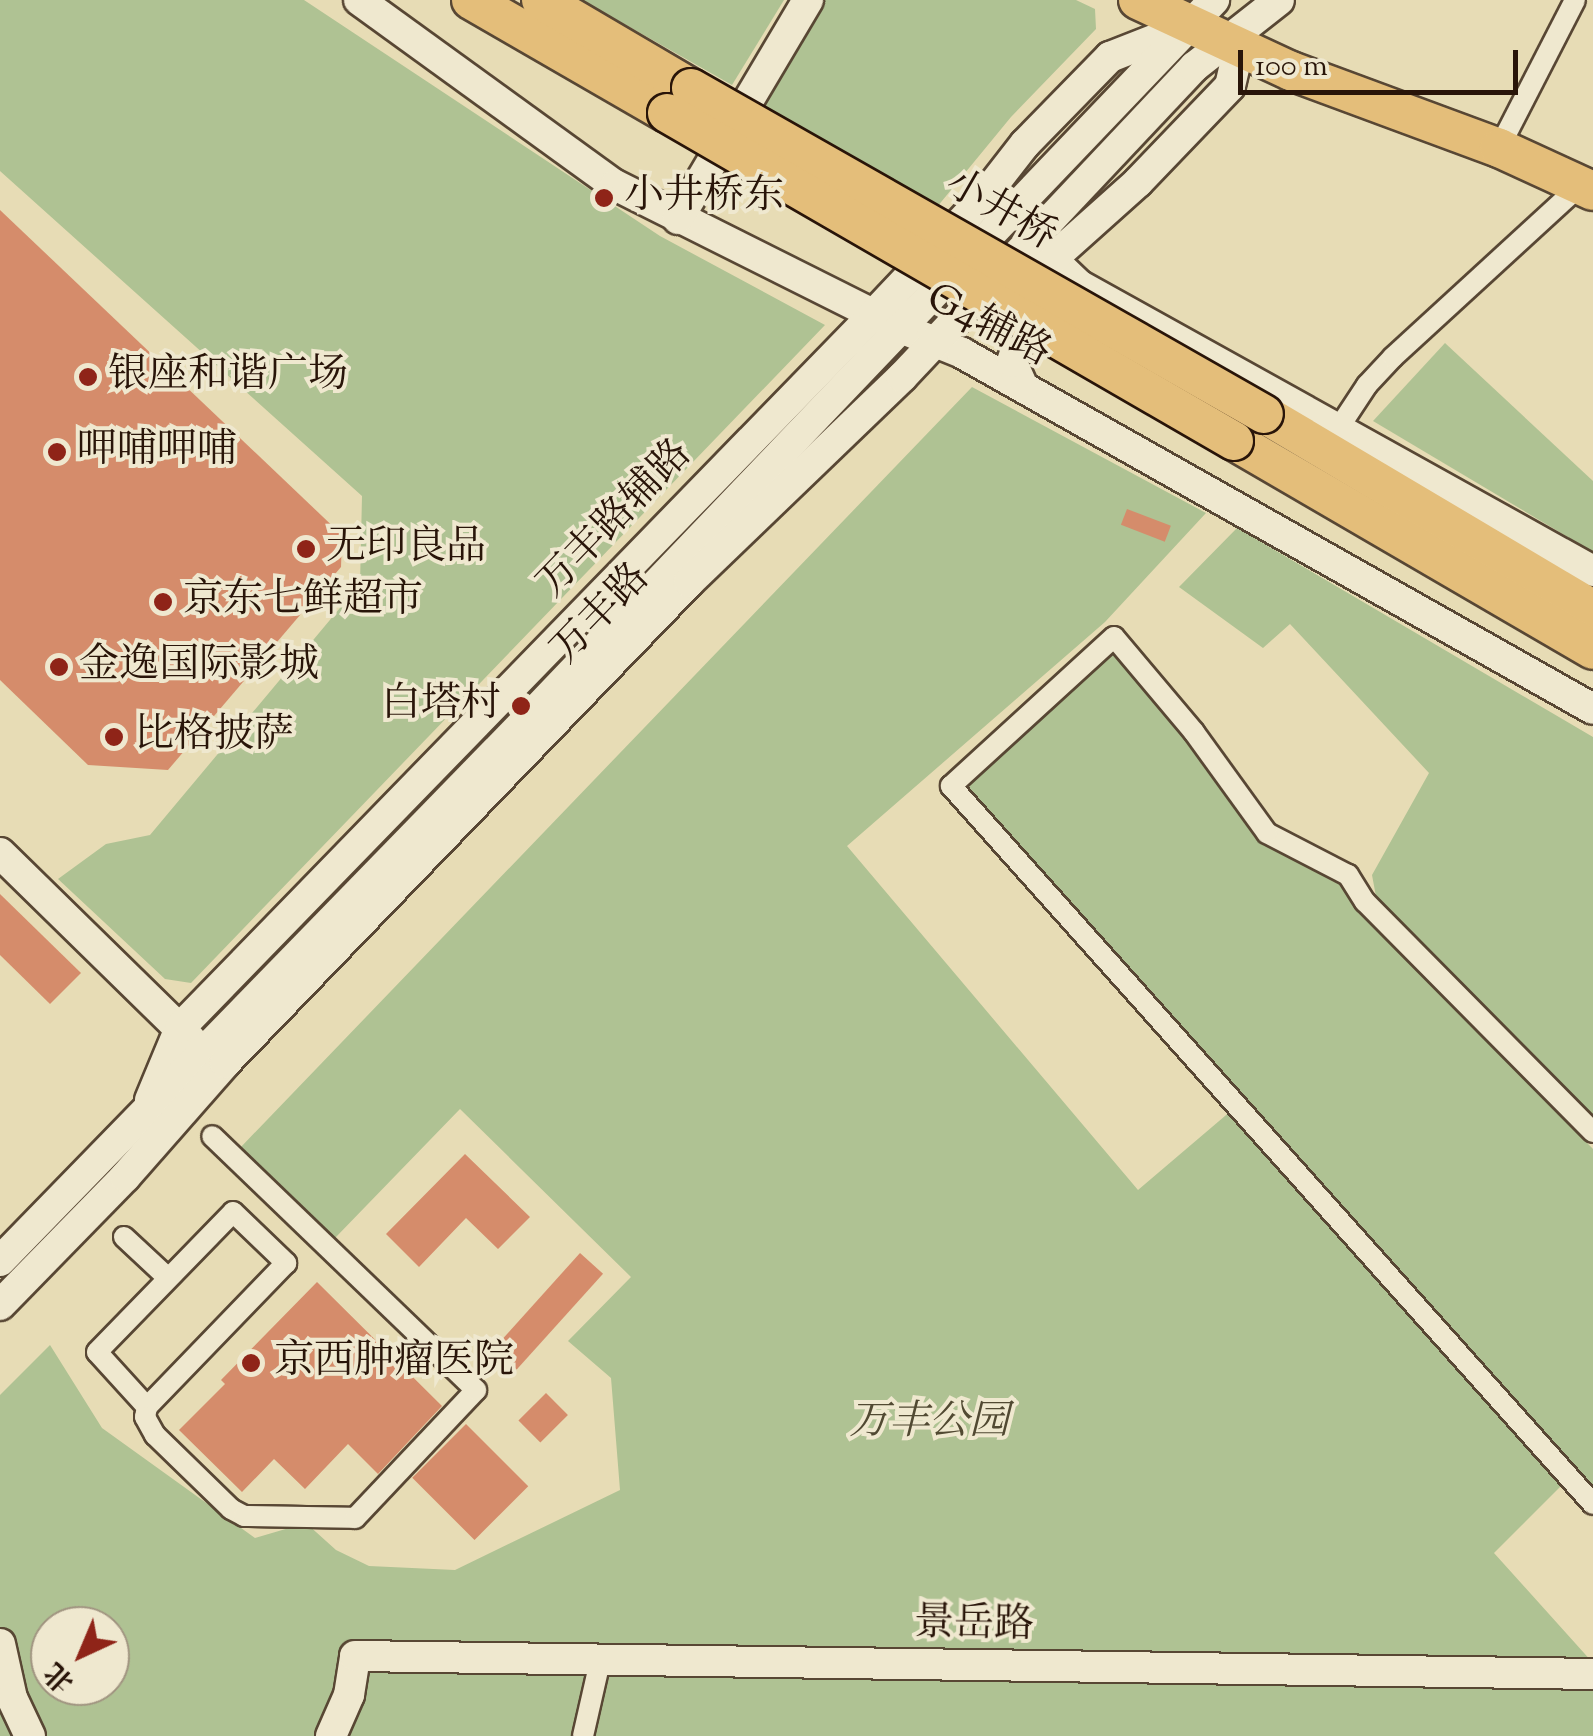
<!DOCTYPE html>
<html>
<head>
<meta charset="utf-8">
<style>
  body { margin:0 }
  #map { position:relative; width:1593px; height:1736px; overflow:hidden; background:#e7dcb5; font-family:"Sorts Mill Goudy","Noto Serif SC",serif }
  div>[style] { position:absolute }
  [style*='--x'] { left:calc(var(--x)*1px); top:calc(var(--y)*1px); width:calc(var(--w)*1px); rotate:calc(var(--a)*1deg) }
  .green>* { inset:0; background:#afc293 }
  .building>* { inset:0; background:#d58c6b; transform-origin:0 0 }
  .roads { filter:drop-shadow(2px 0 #584734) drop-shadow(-2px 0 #584734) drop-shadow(0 2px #584734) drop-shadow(0 -2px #584734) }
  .street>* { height:20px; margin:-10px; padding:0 10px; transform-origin:10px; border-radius:10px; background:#efe8cf }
  .secondary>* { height:30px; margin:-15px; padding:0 15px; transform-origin:15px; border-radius:15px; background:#efe8cf }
  .highway>* { height:38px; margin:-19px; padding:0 19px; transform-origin:19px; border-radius:19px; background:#e4be7a }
  .bridges { filter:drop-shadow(2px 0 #291509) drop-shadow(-2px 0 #291509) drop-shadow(0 2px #291509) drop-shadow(0 -2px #291509) }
  .highway-bridge>* { height:38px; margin:-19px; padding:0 19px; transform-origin:19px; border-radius:19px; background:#e4be7a }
  .dots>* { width:28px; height:28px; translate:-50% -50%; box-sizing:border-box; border:5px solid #efe8cf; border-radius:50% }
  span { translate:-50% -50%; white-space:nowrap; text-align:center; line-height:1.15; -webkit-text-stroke:8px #efe8cf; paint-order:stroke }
  .poi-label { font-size:40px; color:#291509 }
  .left { translate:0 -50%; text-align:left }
  .right { translate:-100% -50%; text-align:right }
  .street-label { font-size:40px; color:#291509 }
  .park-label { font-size:40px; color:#514932; font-style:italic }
  .north { position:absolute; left:30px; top:1606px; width:100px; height:100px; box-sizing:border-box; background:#efe8cf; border:2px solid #a09480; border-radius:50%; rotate:224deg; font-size:28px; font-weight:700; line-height:40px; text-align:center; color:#291509 }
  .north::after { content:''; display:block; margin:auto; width:35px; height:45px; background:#8f2418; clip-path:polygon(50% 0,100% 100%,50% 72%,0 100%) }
  .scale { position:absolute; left:1238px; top:50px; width:280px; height:45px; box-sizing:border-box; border:5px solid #291509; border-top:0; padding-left:12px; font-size:30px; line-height:35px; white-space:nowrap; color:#291509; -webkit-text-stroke:8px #efe8cf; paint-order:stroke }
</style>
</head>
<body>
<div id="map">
  <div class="green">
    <i style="clip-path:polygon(0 0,304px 0,660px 236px,825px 325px,191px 983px,165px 979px,58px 879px,106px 844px,150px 835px,360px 584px,362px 496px,0 171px)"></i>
    <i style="clip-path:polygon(582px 0,784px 0,732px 85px)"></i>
    <i style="clip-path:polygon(825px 0,1076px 0,1095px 9px,1096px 29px,1011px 117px,937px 207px,761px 104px)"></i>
    <i style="clip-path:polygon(1445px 343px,1593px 481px,1593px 552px,1373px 421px)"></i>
    <i style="clip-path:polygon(evenodd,972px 387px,1206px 513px,1105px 622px,847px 846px,1138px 1190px,1232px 1110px,1565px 1482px,1494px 1553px,1593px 1663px,1593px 1736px,0 1736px,0 1395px,50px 1345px,102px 1428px,255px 1538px,306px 1523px,336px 1550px,369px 1566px,455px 1570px,620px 1490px,611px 1378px,568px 1341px,631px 1277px,460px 1109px,335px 1238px,240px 1148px,972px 387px,50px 1626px,110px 1626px,110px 1686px,50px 1686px,50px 1626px)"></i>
    <i style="clip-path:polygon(1237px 528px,1593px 737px,1593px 1121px,1377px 902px,1372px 875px,1429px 773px,1290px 624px,1263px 648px,1179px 587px)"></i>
    <i style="clip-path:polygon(1114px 653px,1185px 734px,1254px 836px,1341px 881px,1363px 915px,1593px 1149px,1593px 1489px,965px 787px)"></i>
  </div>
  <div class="building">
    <i style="clip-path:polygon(0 210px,342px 535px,341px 567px,168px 770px,88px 765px,0 680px)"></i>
    <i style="left:1127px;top:509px;width:47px;height:17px;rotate:21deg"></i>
    <i style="clip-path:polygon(0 894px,81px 973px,50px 1004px,0 955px)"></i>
    <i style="clip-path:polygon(465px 1154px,530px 1217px,498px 1249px,466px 1218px,419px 1267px,386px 1234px)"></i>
    <i style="left:580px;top:1253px;width:31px;height:129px;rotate:42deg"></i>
    <i style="clip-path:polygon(317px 1282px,442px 1406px,378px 1474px,348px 1444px,305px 1489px,274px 1459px,242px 1492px,179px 1430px,225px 1384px,221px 1380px)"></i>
    <i style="left:546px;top:1393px;width:31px;height:39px;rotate:45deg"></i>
    <i style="left:466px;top:1424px;width:88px;height:76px;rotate:45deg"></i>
  </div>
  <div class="roads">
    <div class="street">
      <i style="--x:1499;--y:148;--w:166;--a:-62.8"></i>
      <i style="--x:1338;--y:429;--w:53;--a:-56.6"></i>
      <i style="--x:1367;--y:385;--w:38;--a:-47"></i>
      <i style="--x:1393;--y:357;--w:255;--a:-42.5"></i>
      <i style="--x:1593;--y:1132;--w:324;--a:-134.7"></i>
      <i style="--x:1365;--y:902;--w:32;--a:-122"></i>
      <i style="--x:1348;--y:875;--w:91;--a:-152.6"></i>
      <i style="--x:1267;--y:833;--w:125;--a:-125.9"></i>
      <i style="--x:1194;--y:732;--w:124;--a:-130.1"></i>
      <i style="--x:1114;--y:637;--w:221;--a:137.6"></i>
      <i style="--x:951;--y:786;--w:963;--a:48.2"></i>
      <i style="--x:124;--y:1237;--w:60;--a:43"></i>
      <i style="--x:147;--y:1407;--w:74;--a:-132.3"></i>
      <i style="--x:97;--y:1352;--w:195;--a:-45.8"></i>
      <i style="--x:233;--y:1212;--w:74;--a:43.9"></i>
      <i style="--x:286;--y:1263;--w:200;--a:134"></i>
      <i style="--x:147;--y:1407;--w:10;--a:101"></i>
      <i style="--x:145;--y:1417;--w:21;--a:61"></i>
      <i style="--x:155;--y:1435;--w:106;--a:44.2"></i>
      <i style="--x:231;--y:1509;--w:15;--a:28"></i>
      <i style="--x:244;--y:1516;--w:111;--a:1"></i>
      <i style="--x:355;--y:1518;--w:176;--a:-46.6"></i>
      <i style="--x:476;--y:1390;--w:366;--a:-136.1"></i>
      <i style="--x:583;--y:1736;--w:77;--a:-77.2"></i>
    </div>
    <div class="secondary">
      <i style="--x:359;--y:0;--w:316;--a:35.9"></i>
      <i style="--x:615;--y:185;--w:322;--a:26.6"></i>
      <i style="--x:903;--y:329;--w:64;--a:22.1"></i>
      <i style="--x:962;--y:353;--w:724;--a:29.43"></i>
      <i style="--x:678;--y:219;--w:255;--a:-59.3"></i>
      <i style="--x:1030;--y:238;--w:68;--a:43.8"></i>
      <i style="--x:1079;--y:285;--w:588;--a:29.09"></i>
      <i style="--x:1033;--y:260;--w:19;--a:-3"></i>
      <i style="--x:1052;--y:259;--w:115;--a:-41.8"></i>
      <i style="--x:1138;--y:182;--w:133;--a:-46.2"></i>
      <i style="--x:1230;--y:86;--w:22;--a:-77"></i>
      <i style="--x:1235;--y:65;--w:22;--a:-100"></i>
      <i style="--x:1023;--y:387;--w:27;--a:-114"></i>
      <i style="--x:1012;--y:362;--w:25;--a:-72"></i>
      <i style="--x:1020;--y:338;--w:38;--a:-50"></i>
      <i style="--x:0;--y:853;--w:267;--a:44.4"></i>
      <i style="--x:150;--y:1100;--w:78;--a:-67.4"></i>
      <i style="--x:180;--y:1028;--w:996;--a:-45.81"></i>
      <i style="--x:874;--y:314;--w:153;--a:-46.6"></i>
      <i style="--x:979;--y:203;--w:75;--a:-52.1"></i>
      <i style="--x:1025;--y:144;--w:122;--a:-45.7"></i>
      <i style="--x:1110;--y:57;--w:76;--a:-21.5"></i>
      <i style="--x:0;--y:1261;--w:769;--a:-45.79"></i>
      <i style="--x:536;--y:710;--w:982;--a:-46.32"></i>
      <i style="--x:0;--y:1305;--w:179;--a:-45.7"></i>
      <i style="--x:125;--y:1177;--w:152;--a:-48.7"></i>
      <i style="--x:225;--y:1063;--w:668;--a:-46.03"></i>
      <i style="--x:689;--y:582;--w:296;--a:-43.9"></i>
      <i style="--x:902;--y:377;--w:426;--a:-46.7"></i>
      <i style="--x:1194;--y:67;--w:108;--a:-38.2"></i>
      <i style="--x:0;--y:1644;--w:55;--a:77.5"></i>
      <i style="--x:12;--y:1698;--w:42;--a:64.7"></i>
      <i style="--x:331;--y:1736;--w:45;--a:-66.3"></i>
      <i style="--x:349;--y:1695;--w:39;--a:-81"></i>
      <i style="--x:355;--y:1656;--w:1238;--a:0.83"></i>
    </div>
    <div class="highway">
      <i style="--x:471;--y:0;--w:226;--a:30"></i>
      <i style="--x:541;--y:0;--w:174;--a:30.4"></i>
      <i style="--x:1138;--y:0;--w:169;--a:24.9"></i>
      <i style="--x:1291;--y:71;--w:222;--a:20.3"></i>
      <i style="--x:1499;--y:148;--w:103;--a:24.6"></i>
      <i style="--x:1264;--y:414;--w:382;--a:30.7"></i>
      <i style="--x:1234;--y:441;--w:415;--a:30.2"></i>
    </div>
  </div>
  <div class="bridges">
    <div class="highway-bridge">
      <i style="--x:691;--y:88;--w:659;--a:29.64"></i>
      <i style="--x:667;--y:113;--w:655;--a:30.05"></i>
    </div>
  </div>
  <div class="dots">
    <i style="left:604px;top:198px;background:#8f2418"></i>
    <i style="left:88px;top:377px;background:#8f2418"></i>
    <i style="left:57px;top:452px;background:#8f2418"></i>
    <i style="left:306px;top:549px;background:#8f2418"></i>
    <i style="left:163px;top:602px;background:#8f2418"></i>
    <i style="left:59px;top:667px;background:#8f2418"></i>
    <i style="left:521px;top:706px;background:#8f2418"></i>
    <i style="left:114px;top:737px;background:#8f2418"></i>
    <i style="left:251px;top:1363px;background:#8f2418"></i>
  </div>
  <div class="poi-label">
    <span class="left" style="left:624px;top:198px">小井桥东</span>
    <span class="left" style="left:108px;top:377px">银座和谐广场</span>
    <span class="left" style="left:77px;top:452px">呷哺呷哺</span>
    <span class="left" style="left:326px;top:549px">无印良品</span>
    <span class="left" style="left:183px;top:602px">京东七鲜超市</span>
    <span class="left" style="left:79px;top:667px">金逸国际影城</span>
    <span class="right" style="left:501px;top:706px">白塔村</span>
    <span class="left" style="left:134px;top:737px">比格披萨</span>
    <span class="left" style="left:274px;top:1363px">京西肿瘤医院</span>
  </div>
  <div class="street-label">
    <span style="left:1000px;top:212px;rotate:30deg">小井桥</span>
    <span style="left:988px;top:327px;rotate:27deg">G4辅路</span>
    <span style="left:616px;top:520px;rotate:-46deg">万丰路辅路</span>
    <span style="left:602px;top:615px;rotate:-46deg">万丰路</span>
    <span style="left:974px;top:1626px;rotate:1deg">景岳路</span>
  </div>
  <div class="park-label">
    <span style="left:929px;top:1424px">万丰公园</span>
  </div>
  <div class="north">北</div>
  <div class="scale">100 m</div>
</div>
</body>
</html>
